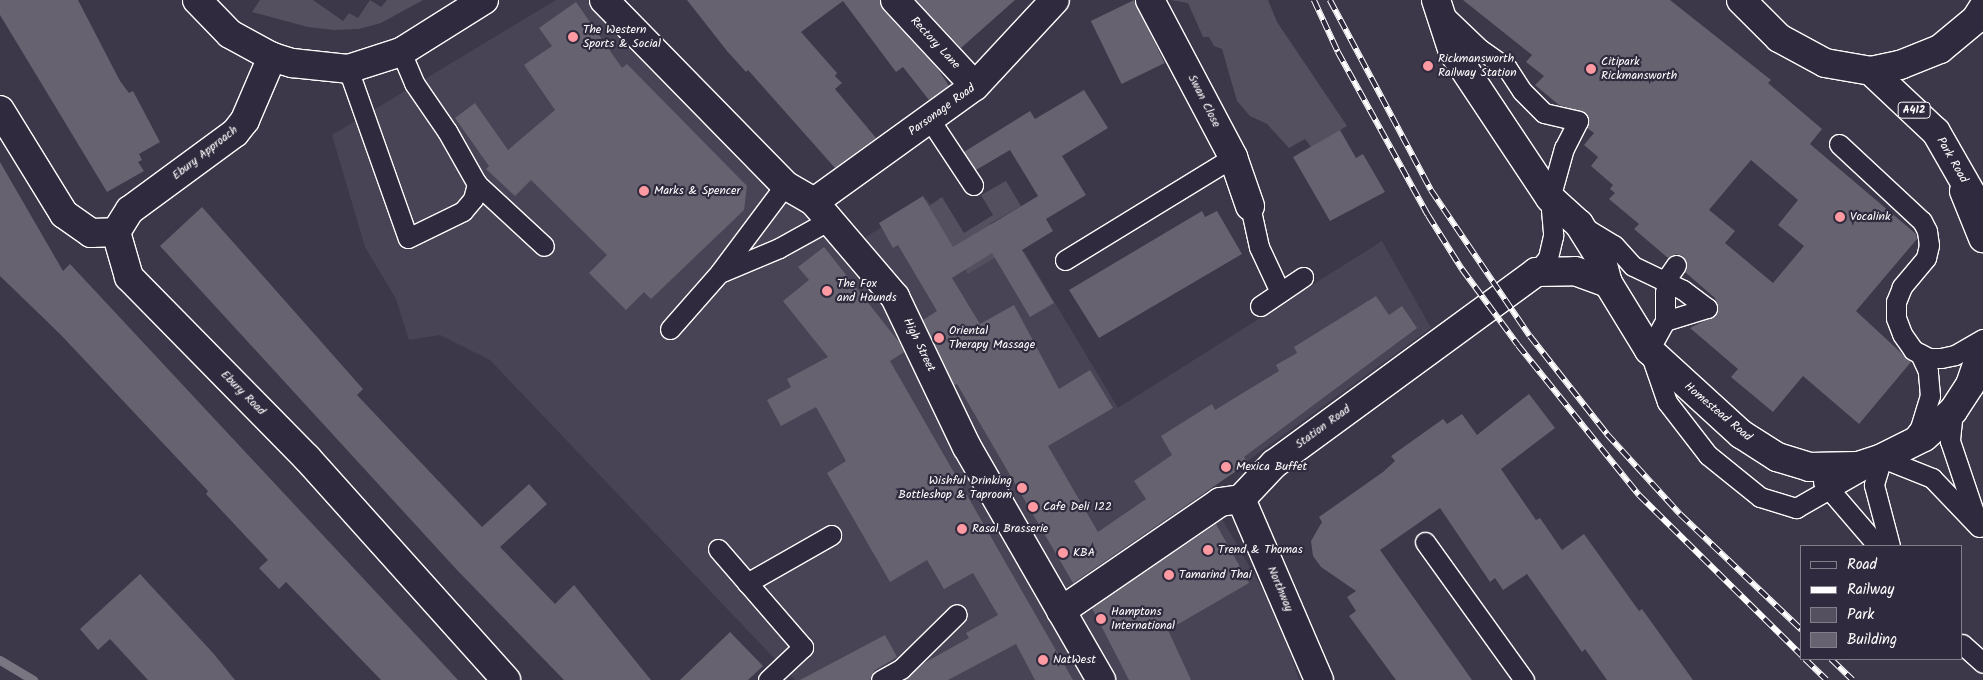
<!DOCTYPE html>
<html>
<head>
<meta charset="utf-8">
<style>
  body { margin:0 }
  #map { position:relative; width:1983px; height:680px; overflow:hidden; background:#3c3749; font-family:Kalam,sans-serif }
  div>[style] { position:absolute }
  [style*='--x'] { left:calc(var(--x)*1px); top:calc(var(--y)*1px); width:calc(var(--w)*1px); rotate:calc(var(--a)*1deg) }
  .built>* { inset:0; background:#494455 }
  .green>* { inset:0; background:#555060 }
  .stream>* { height:9px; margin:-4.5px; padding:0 4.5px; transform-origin:4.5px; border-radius:4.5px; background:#797682 }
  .building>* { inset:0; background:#666270; transform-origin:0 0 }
  .roads { filter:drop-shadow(1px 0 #fff) drop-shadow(-1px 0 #fff) drop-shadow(0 1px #fff) drop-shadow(0 -1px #fff) }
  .lane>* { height:19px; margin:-9.5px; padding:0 9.5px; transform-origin:9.5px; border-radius:9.5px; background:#2f2a3d }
  .street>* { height:28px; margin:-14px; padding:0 14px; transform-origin:14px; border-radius:14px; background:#2f2a3d }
  .primary>* { height:28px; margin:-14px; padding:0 14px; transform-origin:14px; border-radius:14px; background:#2f2a3d }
  .rail>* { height:5.5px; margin-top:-2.75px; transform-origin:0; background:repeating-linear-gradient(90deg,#2f2a3d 0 11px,#fff 0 22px); box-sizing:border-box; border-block:1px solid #fff }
  .dots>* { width:14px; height:14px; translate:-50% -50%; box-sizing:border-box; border:2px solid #2f2a3d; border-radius:50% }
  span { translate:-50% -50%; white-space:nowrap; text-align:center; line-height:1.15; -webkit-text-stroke:4.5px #2f2a3d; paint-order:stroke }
  .shield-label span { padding:1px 4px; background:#2f2a3d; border:1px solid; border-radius:4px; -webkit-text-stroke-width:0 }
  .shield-label { font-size:11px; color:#fff; font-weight:700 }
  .poi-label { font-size:12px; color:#fff }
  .left { translate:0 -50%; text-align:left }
  .right { translate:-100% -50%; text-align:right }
  .street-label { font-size:12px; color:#fff }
  .legend { position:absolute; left:1800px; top:545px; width:162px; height:115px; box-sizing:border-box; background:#2f2a3d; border:1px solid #827f8b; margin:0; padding:6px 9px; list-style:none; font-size:15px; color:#fff }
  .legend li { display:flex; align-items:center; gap:10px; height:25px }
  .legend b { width:25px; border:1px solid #827f8b }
</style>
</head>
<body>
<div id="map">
  <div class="built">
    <i style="clip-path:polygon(556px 0,591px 0,745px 167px,861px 240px,927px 199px,971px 270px,1002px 250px,1008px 261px,1024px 251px,1118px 408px,1382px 241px,1431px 328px,1206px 491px,1279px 618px,1299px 680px,795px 680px,490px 360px,440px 335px,409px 340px,396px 299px,365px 247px,332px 135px)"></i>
  </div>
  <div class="green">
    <i style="clip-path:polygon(260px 0,313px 0,343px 21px,349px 13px,358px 18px,370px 0,381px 7px,387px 0,423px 0,381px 23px,359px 29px,334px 30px,308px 27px,252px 12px)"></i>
    <i style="clip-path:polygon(1170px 0,1268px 0,1277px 22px,1347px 126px,1311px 147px,1305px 139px,1289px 148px,1267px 124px,1250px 116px,1237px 101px,1222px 49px,1214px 46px,1209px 37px,1203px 37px,1188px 3px)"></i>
    <i style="clip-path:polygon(1006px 181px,1021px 206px,990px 224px,1006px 251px,968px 274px,929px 206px,942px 197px,964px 233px,993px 215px,981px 195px)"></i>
  </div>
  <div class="stream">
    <i style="--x:0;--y:660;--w:39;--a:31"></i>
  </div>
  <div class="building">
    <i style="clip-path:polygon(0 0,78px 0,120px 81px,129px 93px,133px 91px,160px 142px,139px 154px,142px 160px,138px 162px,144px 171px,107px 192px,0 15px)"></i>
    <i style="clip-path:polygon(687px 0,880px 0,884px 11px,938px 69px,949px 86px,929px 100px,903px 67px,896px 72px,843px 1px,801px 32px,837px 73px,835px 76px,842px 83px,835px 89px,876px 138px,835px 168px,748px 70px,746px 72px,727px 51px)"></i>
    <i style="clip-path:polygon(916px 0,1015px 0,961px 48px)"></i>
    <i style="left:1134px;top:0;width:70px;height:48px;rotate:64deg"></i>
    <i style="clip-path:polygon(evenodd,1463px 0,1670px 0,1771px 80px,1768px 83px,1822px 129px,1810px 144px,1916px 234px,1917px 239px,1856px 311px,1911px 362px,1859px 424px,1803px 376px,1773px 412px,1731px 377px,1738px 369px,1690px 328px,1716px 315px,1718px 309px,1715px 298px,1685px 272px,1687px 265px,1683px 256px,1676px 254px,1668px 258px,1634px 229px,1639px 224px,1609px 199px,1615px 193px,1610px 189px,1613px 185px,1591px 166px,1598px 157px,1584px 145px,1594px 133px,1587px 128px,1587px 114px,1559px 105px,1535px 85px,1544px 76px,1526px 62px,1532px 55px,1463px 0,1751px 160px,1798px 200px,1778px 225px,1804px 246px,1773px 283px,1725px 243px,1735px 231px,1709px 210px,1751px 160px)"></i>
    <i style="clip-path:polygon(576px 2px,622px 68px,627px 64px,747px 186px,744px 210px,651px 299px,644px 292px,626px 310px,589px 273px,607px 255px,531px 180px,515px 196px,486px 169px,489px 166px,455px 118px,475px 103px,508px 150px,555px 110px,524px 65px,552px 46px,539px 28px)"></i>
    <i style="clip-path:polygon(1084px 90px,1108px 128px,1062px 156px,1086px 195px,1046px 219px,1053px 231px,1022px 250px,1054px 303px,1030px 317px,992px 253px,952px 278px,980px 324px,1014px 305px,1059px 389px,1090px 370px,1113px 408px,1048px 446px,1098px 532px,1146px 499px,1134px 481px,1172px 455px,1161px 436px,1212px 404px,1215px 410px,1279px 371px,1276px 365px,1297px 353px,1294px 347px,1376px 296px,1389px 315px,1402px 306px,1417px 328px,1244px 457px,1248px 463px,1073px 583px,957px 384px,954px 385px,923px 320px,937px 311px,898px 245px,893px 248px,879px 223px,923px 196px,953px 247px,1038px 196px,1010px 150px,976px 170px,964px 152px,1030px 111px,1035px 119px)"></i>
    <i style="clip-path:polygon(1340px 130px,1356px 158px,1363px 154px,1385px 192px,1330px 221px,1293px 157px)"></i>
    <i style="clip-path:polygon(0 162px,63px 271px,70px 264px,458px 680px,381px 680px,286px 582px,279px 589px,259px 568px,268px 560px,206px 494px,208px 491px,60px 334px,0 276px)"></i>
    <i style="clip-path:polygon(202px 207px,363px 389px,357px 395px,482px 527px,529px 484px,547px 504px,500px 547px,555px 604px,574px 585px,651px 680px,564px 680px,457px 570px,160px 246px)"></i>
    <i style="clip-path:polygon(1202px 211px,1205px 217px,1217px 211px,1242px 254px,1099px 338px,1069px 290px)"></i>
    <i style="clip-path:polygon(824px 247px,899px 342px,904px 352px,890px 361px,1073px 680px,1035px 680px,1016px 644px,948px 680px,904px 680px,924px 663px,969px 638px,966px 633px,998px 615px,973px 573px,944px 589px,927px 560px,890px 582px,827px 473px,846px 461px,816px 407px,781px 426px,767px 400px,791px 387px,787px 379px,828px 357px,783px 301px,809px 280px,798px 267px)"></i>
    <i style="clip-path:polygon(1529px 394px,1555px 428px,1501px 469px,1536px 520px,1540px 518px,1562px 550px,1584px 534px,1639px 611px,1642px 609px,1693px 680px,1607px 680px,1585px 649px,1582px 652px,1527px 574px,1503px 590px,1495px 578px,1490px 582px,1440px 508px,1380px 550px,1472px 680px,1396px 680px,1349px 616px,1356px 611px,1347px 597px,1356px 591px,1321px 567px,1313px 556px,1311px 541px,1322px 522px,1319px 517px,1383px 472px,1395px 461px,1391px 456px,1443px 419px,1447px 424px,1462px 414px,1477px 435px)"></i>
    <i style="clip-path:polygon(1216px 524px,1249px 583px,1168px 630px,1191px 680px,1129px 680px,1092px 608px)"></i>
    <i style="clip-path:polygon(140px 574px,213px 653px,235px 680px,148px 680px,110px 639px,98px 650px,80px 629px)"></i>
    <i style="clip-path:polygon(730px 632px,763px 666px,748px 680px,680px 680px)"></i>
    <i style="clip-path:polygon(885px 635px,897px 657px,875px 670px,870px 680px,800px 680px)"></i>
  </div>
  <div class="roads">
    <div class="lane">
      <i style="--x:1442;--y:13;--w:52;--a:43.5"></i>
      <i style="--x:1480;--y:49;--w:33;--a:35"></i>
      <i style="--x:1507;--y:68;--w:27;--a:57"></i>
      <i style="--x:1522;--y:91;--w:31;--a:45"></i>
      <i style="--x:1544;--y:113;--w:35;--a:13"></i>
      <i style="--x:1578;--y:121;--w:30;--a:117"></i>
      <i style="--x:1564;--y:148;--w:52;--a:105.6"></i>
      <i style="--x:1550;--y:198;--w:38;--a:85"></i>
      <i style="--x:1553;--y:236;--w:23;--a:103"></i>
      <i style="--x:1548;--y:258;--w:18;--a:131"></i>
      <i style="--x:401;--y:52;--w:34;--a:67"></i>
      <i style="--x:414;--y:83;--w:58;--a:55.5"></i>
      <i style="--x:447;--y:131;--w:61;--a:60.5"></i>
      <i style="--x:477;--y:184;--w:91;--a:42.8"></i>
      <i style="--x:348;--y:69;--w:179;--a:70.5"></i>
      <i style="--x:408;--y:238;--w:61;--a:-26.1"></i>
      <i style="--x:463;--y:211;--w:16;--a:-50"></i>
      <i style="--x:473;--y:199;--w:16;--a:-75"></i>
      <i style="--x:930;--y:120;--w:78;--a:56.5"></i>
      <i style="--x:1839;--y:144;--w:113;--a:42.9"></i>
      <i style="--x:1922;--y:221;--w:11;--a:63"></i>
      <i style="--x:1927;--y:231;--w:14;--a:82"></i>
      <i style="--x:1929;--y:245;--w:13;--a:103"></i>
      <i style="--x:1926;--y:258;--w:38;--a:130"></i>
      <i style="--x:1902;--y:287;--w:16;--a:112"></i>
      <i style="--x:1896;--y:302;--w:16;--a:90"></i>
      <i style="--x:1896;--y:318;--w:17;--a:69"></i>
      <i style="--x:1902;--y:334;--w:19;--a:55"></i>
      <i style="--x:1913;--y:350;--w:18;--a:27"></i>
      <i style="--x:1929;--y:358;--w:12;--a:0"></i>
      <i style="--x:1941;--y:358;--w:14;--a:-12"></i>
      <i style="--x:1955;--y:355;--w:32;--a:-30"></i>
      <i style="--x:1250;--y:206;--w:42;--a:77.6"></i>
      <i style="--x:1259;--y:247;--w:50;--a:65"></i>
      <i style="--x:1582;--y:226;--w:37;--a:31"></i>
      <i style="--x:1614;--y:245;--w:28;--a:48"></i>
      <i style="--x:1633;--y:266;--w:55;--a:25.6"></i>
      <i style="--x:1683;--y:290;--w:30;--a:37"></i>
      <i style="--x:1065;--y:260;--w:197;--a:-31.5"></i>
      <i style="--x:1676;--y:265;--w:12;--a:125"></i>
      <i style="--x:1669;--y:275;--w:18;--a:103"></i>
      <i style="--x:1665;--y:293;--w:28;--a:90"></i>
      <i style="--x:1665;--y:321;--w:33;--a:119"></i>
      <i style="--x:1649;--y:350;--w:55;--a:70.9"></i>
      <i style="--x:1667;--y:402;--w:67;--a:52.3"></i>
      <i style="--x:1708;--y:455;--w:67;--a:38.9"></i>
      <i style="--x:1760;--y:497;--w:38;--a:17"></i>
      <i style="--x:1796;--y:508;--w:81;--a:-29.7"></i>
      <i style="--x:722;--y:272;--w:62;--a:-22.8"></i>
      <i style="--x:779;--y:248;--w:56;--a:-28.9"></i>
      <i style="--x:1260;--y:306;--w:52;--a:-34"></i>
      <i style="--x:1665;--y:321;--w:44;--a:-17.2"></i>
      <i style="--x:670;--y:329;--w:76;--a:-48.7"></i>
      <i style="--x:720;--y:272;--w:109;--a:-53.2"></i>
      <i style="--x:1953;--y:411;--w:30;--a:96"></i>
      <i style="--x:1950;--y:441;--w:84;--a:71.4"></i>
      <i style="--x:1910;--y:441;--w:16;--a:-52"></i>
      <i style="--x:1920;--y:428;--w:34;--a:-73"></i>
      <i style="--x:1930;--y:396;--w:25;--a:-95"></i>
      <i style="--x:1928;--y:371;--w:19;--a:-115"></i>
      <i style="--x:1882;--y:458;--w:54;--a:21.8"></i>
      <i style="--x:1932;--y:478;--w:68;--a:46.2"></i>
      <i style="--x:1882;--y:458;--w:28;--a:107"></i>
      <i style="--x:1874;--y:485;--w:63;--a:75.3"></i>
      <i style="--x:1823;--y:482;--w:84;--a:49.3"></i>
      <i style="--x:1425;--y:542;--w:170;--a:54.3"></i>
      <i style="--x:718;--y:549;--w:130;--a:49.1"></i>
      <i style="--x:803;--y:647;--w:48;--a:136.7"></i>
      <i style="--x:747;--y:583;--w:97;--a:-29.7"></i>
      <i style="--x:1962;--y:644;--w:28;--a:42"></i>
      <i style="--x:881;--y:680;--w:23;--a:-29"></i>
      <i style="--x:901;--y:669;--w:78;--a:-44.5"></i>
    </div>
    <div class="street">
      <i style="--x:197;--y:0;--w:47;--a:45.9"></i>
      <i style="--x:230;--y:34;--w:48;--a:28.7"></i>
      <i style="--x:272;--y:57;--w:21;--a:17"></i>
      <i style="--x:292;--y:63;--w:56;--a:6.1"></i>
      <i style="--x:348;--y:69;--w:56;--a:-17.8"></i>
      <i style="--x:401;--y:52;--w:98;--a:-32.1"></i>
      <i style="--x:604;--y:0;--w:259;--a:45.6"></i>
      <i style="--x:785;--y:185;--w:34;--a:30"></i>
      <i style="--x:814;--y:202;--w:125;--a:49.5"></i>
      <i style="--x:895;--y:297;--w:166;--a:64.4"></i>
      <i style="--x:967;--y:447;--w:269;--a:60.1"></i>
      <i style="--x:895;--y:0;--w:117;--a:47.1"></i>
      <i style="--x:1150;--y:0;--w:178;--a:62.1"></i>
      <i style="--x:1233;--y:157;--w:52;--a:70.9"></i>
      <i style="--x:1436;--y:0;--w:55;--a:71.9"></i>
      <i style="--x:1453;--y:52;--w:175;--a:56.4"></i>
      <i style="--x:1550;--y:198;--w:39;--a:42"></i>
      <i style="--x:1579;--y:224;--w:44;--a:58.1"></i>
      <i style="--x:1602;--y:261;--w:23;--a:75"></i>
      <i style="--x:1608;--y:283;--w:79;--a:58.5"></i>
      <i style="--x:1649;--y:350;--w:125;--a:42.4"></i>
      <i style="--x:1741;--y:434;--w:43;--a:32.6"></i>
      <i style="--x:1777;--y:457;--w:34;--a:17"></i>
      <i style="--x:1809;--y:467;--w:49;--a:-1.2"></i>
      <i style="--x:1858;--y:466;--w:25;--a:-18"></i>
      <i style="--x:1882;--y:458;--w:47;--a:-26.6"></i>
      <i style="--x:1924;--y:437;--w:39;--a:-42"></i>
      <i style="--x:1953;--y:411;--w:31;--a:-57"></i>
      <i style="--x:1970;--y:385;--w:40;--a:-71.1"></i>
      <i style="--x:0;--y:110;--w:122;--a:58.4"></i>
      <i style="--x:64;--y:214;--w:33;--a:35"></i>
      <i style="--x:91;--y:233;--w:25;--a:-2"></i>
      <i style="--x:116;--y:232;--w:47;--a:73.9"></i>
      <i style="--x:129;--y:277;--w:254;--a:45.5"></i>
      <i style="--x:307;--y:458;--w:298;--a:48.1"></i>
      <i style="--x:1964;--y:191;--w:51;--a:68"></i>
      <i style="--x:814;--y:202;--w:198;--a:-35.8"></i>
      <i style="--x:975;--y:86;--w:117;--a:-47.1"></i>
      <i style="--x:116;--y:232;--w:26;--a:-58"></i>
      <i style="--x:130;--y:210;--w:130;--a:-36.3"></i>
      <i style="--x:235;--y:133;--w:16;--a:-52"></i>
      <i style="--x:245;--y:120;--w:69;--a:-66.8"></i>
      <i style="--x:1241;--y:499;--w:48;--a:-46.7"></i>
      <i style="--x:1274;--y:464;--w:325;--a:-36.2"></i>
      <i style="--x:1536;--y:272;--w:39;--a:-1"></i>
      <i style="--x:1575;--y:271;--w:35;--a:20"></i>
      <i style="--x:1241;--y:499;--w:197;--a:66.7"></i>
      <i style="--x:1061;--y:611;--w:193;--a:-34.4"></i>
      <i style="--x:1220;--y:502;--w:21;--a:-8"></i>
    </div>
    <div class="primary">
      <i style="--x:1741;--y:0;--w:54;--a:45"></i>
      <i style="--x:1779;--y:38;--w:52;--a:28.5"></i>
      <i style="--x:1825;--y:63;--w:47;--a:9.9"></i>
      <i style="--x:1871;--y:71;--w:30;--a:-12"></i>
      <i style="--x:1900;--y:65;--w:43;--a:-21.8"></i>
      <i style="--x:1940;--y:49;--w:47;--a:-39.8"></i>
      <i style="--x:1976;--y:19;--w:13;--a:-58"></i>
      <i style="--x:1871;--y:71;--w:89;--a:43.2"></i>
      <i style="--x:1936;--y:132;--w:95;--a:60.2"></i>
    </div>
  </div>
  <div class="rail">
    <i style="--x:1314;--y:0;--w:57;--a:65.2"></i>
    <i style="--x:1338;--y:52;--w:186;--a:61.1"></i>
    <i style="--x:1428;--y:215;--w:64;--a:57.8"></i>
    <i style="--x:1462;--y:269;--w:94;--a:53.6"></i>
    <i style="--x:1518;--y:345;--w:193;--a:51.1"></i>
    <i style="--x:1639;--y:495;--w:229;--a:44.6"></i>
    <i style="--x:1330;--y:0;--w:215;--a:62"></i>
    <i style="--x:1431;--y:190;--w:176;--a:55.9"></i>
    <i style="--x:1530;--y:336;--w:125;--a:51.8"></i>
    <i style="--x:1607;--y:434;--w:108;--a:47.6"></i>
    <i style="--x:1680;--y:514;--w:168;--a:43.6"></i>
    <i style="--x:1805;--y:659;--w:30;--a:44"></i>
    <i style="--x:1831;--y:659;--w:30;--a:44"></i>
  </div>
  <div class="dots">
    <i style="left:573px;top:37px;background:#ff9aa2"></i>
    <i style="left:1428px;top:66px;background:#ff9aa2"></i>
    <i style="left:1591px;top:69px;background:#ff9aa2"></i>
    <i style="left:644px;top:191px;background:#ff9aa2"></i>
    <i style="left:1840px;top:217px;background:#ff9aa2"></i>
    <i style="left:827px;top:291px;background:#ff9aa2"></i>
    <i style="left:939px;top:338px;background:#ff9aa2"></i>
    <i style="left:1226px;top:467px;background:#ff9aa2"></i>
    <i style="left:1022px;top:488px;background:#ff9aa2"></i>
    <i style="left:1033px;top:507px;background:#ff9aa2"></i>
    <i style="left:962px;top:529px;background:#ff9aa2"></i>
    <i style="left:1208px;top:550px;background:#ff9aa2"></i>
    <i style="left:1063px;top:553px;background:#ff9aa2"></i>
    <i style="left:1169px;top:575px;background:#ff9aa2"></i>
    <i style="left:1101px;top:619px;background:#ff9aa2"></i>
    <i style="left:1043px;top:660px;background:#ff9aa2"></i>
  </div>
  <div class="shield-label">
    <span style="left:1914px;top:110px">A412</span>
  </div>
  <div class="poi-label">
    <span class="left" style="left:583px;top:37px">The Western<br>Sports &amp; Social</span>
    <span class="left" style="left:1438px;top:66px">Rickmansworth<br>Railway Station</span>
    <span class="left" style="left:1601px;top:69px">Citipark<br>Rickmansworth</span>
    <span class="left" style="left:654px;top:191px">Marks &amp; Spencer</span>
    <span class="left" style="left:1850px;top:217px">Vocalink</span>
    <span class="left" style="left:837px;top:291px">The Fox<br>and Hounds</span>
    <span class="left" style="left:949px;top:338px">Oriental<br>Therapy Massage</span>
    <span class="left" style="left:1236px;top:467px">Mexica Buffet</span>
    <span class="right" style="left:1012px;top:488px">Wishful Drinking<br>Bottleshop &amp; Taproom</span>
    <span class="left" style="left:1043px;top:507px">Cafe Deli 122</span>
    <span class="left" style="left:972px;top:529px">Rasal Brasserie</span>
    <span class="left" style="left:1218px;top:550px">Trend &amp; Thomas</span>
    <span class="left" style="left:1073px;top:553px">KBA</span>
    <span class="left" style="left:1179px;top:575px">Tamarind Thai</span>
    <span class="left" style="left:1111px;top:619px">Hamptons<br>International</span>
    <span class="left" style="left:1053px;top:660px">NatWest</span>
  </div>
  <div class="street-label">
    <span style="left:935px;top:43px;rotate:47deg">Rectory Lane</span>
    <span style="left:1204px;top:101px;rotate:63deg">Swan Close</span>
    <span style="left:942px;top:110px;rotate:-36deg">Parsonage Road</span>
    <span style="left:205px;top:153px;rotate:-38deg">Ebury Approach</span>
    <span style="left:1952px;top:160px;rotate:60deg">Park Road</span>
    <span style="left:919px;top:345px;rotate:64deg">High Street</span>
    <span style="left:243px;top:393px;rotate:45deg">Ebury Road</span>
    <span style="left:1718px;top:412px;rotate:40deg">Homestead Road</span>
    <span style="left:1323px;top:427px;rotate:-36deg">Station Road</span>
    <span style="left:1280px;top:589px;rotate:67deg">Northway</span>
  </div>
  <ul class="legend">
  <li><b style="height:6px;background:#2f2a3d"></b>Road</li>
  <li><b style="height:6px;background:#fff"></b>Railway</li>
  <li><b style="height:14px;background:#555060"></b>Park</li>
  <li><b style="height:14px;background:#666270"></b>Building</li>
  </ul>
</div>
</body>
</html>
